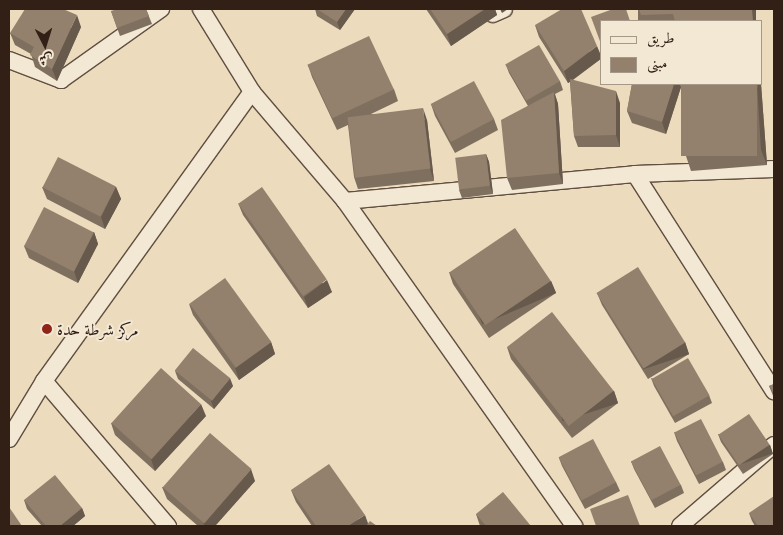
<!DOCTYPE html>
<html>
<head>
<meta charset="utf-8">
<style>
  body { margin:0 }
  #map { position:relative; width:783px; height:535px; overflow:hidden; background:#ecdbbd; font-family:"Libre Caslon Text",Amiri,serif }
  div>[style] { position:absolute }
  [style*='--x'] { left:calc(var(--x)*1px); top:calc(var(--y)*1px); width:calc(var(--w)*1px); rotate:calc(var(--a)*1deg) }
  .roads { filter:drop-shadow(1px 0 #604f40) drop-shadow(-1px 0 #604f40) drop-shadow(0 1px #604f40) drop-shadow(0 -1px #604f40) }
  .street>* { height:16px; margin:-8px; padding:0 8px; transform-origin:8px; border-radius:8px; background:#f3e8d4 }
  .wall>* { inset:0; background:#7e6f5e; transform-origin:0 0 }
  .shaded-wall>* { inset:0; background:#675a4c; transform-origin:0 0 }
  .building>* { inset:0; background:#93816d; transform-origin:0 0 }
  .dots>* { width:14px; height:14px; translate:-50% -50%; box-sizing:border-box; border:2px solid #f3e8d4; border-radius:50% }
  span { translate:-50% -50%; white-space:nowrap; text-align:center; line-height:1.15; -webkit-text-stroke:4px #f3e8d4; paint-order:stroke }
  .poi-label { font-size:16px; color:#322017 }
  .left { translate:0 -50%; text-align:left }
  .frame { position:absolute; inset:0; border:10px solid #322017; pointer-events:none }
  .legend { position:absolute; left:600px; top:20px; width:162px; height:65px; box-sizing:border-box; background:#f3e8d4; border:1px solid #a69888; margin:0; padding:6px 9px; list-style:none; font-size:15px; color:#322017 }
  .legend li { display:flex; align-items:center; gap:10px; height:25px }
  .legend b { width:25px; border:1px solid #a69888 }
  .north { position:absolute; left:20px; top:20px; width:50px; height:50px; -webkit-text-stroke:4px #f3e8d4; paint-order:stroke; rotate:175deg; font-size:14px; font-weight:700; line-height:20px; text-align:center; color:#322017 }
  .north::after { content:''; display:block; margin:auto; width:18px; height:22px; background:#322017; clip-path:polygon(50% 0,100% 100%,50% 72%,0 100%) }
</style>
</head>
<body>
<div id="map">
  <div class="roads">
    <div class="street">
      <i style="--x:201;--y:9;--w:97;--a:58.4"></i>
      <i style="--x:252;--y:92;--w:143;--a:49.5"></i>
      <i style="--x:345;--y:201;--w:398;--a:54.8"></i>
      <i style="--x:493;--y:14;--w:12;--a:-24"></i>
      <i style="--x:9;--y:60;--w:56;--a:21"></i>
      <i style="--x:61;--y:80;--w:123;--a:-35.4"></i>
      <i style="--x:635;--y:174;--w:258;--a:57.4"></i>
      <i style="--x:345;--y:201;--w:291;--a:-5.3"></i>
      <i style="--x:635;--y:174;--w:139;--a:-2.1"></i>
      <i style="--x:44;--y:381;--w:191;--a:49.5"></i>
      <i style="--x:9;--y:439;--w:68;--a:-58.9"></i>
      <i style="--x:44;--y:381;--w:356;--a:-54.3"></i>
      <i style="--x:680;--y:526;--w:124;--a:-40.8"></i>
    </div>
  </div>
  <div class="wall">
    <i style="clip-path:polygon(146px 9px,152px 24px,120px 36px,111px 11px)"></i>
    <i style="clip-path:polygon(315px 9px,355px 9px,340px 30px,317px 16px)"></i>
    <i style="clip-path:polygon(426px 9px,495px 9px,497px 15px,451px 46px)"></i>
    <i style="left:638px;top:9px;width:118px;height:13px"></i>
    <i style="clip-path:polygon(535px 25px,602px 58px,573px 80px,620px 103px,620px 147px,578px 147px,574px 136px,570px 82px,568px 83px,539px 37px)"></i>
    <i style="clip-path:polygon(81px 27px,57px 81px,35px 67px,31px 54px,15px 45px,10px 33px)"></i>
    <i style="clip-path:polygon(308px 65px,394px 89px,398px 101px,371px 114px,427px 120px,434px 181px,358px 189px,354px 177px,348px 125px,337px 130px,312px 77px)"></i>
    <i style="clip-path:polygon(506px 65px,560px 81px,563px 90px,555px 94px,558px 104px,563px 184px,512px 190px,507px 178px,528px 106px,509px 73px)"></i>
    <i style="clip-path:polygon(632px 84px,680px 84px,681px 87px,666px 134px,632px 123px,627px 111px)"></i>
    <i style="clip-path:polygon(761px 84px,767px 165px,691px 171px,686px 156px)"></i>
    <i style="clip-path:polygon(431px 104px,494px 119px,498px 130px,455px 153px,435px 116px)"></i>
    <i style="clip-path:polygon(486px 154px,489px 162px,493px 194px,462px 198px,459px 190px)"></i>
    <i style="clip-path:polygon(42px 187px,116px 187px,121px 199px,105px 229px,47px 199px)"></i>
    <i style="clip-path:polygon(238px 203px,332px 292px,308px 308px,243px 215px)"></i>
    <i style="clip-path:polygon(94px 232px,98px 244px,78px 283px,29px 258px,24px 246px)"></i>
    <i style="clip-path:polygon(449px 272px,551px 281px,556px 293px,489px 338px,453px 284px)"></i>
    <i style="clip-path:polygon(597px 293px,685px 342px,689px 354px,648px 379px,602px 305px)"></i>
    <i style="clip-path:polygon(189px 304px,271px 342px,275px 354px,239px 380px,193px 315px)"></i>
    <i style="clip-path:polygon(507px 347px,614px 391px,618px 403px,572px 438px,511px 359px)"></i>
    <i style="clip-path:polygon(175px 371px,233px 386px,214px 409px,178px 379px)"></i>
    <i style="clip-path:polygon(651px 378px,709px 395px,712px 403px,675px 423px,654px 386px)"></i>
    <i style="clip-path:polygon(774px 384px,774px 398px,769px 386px)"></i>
    <i style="clip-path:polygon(206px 416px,155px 471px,115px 435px,111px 423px)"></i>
    <i style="clip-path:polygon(674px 432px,723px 462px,726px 470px,699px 484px,677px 441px)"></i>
    <i style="clip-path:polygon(718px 434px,770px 445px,773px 454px,743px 474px,721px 442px)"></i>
    <i style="clip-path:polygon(559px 458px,616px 482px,620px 491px,585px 509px,562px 466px)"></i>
    <i style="clip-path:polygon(631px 461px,681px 485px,684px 493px,655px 508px,634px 469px)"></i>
    <i style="clip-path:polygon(255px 481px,215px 526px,198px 526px,167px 499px,162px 487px)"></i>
    <i style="clip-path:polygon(291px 490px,368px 524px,377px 526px,312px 526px,296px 502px)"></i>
    <i style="clip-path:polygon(24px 500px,82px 508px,85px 516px,73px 526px,42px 526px,27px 509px)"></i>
    <i style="clip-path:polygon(749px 513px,774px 526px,755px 526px,752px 521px)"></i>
    <i style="clip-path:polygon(476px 514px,531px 526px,480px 526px)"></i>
  </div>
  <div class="shaded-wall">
    <i style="clip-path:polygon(346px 9px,355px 9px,340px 30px,337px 22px)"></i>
    <i style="clip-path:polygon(485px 9px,495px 9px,497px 15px,451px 46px,447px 34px)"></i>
    <i style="clip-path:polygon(500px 9px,508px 9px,502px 13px)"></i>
    <i style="left:752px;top:9px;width:4px;height:12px"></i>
    <i style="clip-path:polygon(77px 15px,81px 27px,57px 81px,52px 69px)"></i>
    <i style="clip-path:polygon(597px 46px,602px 58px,568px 83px,564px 71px)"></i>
    <i style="clip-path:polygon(674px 84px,680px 84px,681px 87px,666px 134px,662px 122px)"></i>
    <i style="clip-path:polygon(757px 84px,761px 84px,767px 165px,761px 150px)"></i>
    <i style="clip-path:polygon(616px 91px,620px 103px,620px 147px,616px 135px)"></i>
    <i style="clip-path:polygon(554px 92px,558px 104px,563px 184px,559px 173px)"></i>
    <i style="clip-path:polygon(423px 108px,427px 120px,434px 181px,430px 169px)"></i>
    <i style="clip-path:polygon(486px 154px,489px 162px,493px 194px,490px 186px)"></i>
    <i style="clip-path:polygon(116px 187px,121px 199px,105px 229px,101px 217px)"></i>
    <i style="clip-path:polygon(94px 232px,98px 244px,78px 283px,74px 271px)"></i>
    <i style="clip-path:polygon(327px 280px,332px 292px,308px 308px,304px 297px)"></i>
    <i style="left:551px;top:281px;width:13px;height:80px;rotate:67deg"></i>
    <i style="clip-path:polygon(271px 342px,275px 354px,239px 380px,235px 368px)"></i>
    <i style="left:685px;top:342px;width:13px;height:48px;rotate:72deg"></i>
    <i style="clip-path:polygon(230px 378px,233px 386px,214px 409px,211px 401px)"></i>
    <i style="left:614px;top:391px;width:13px;height:58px;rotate:72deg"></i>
    <i style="clip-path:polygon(201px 404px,206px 416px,155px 471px,151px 459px)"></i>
    <i style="left:770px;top:445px;width:9px;height:36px;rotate:72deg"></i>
    <i style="clip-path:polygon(251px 469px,255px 481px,215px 526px,205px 526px,203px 523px)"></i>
    <i style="clip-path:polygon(82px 508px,85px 516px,73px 526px,60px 526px)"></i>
    <i style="clip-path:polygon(365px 515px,369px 526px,348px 526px)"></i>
  </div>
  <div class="building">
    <i style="clip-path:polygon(25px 9px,63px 9px,77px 15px,52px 69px,30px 55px,34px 47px,10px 33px)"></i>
    <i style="clip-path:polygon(118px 9px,146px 9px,149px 16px,117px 28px,111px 11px)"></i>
    <i style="clip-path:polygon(317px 9px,346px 9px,337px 22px)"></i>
    <i style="clip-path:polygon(430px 9px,485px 9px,447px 34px)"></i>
    <i style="clip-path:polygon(562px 9px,581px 9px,597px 46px,564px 71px,535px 25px)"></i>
    <i style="clip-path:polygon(613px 9px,626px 9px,630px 21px,602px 21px,602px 43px,601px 44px,591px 17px)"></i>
    <i style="clip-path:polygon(639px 9px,752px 9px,753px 21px,675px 21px,673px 14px,641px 15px)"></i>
    <i style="left:369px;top:36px;width:59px;height:68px;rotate:65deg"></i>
    <i style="left:539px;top:45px;width:42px;height:39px;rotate:60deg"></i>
    <i style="clip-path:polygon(570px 79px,616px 91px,616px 135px,574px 136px)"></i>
    <i style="left:474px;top:81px;width:43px;height:49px;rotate:62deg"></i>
    <i style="clip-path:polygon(632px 84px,674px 84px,662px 122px,627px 111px)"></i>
    <i style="left:681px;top:84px;width:76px;height:72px"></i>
    <i style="clip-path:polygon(554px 92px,559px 173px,507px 178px,501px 120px)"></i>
    <i style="left:423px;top:108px;width:61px;height:76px;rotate:83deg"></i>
    <i style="left:486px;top:154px;width:32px;height:31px;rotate:83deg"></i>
    <i style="left:58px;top:157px;width:65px;height:34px;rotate:27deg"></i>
    <i style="left:262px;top:187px;width:113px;height:29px;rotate:55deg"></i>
    <i style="left:44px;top:207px;width:56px;height:44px;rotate:27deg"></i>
    <i style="left:515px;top:228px;width:64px;height:79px;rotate:56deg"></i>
    <i style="left:638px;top:267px;width:89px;height:49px;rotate:58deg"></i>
    <i style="left:225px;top:278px;width:79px;height:44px;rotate:54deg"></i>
    <i style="left:552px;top:312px;width:100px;height:57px;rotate:52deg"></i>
    <i style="left:193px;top:348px;width:48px;height:29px;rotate:39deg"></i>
    <i style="left:688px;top:358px;width:43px;height:42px;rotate:60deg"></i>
    <i style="left:161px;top:368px;width:54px;height:74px;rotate:42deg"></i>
    <i style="clip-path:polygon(774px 384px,774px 394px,769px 386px)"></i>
    <i style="left:749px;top:414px;width:37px;height:37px;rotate:56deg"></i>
    <i style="left:701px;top:419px;width:48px;height:30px;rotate:63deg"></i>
    <i style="left:210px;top:433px;width:55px;height:72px;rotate:41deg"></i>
    <i style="left:593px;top:439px;width:49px;height:39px;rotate:62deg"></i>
    <i style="left:660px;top:446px;width:44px;height:33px;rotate:62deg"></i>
    <i style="clip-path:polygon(329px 464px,365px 515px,348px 526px,316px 526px,291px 490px)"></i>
    <i style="clip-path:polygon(55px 475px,82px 508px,60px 526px,46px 526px,24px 500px)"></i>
    <i style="clip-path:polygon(503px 492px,531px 526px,486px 526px,476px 514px)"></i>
    <i style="clip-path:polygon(628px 495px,640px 526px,596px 526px,590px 509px)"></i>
    <i style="clip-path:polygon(774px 496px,774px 526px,758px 526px,749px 513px)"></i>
    <i style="clip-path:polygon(9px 507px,22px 526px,9px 526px)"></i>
    <i style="clip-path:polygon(370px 521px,377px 526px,366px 526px)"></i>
  </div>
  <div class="dots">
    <i style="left:47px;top:329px;background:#8f2418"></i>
  </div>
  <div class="poi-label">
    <span class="left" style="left:57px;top:329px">مركز شرطة حدة</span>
  </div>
  <div class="frame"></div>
  <ul class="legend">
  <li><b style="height:6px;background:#f3e8d4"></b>طريق</li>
  <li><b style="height:14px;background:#93816d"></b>مبنى</li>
  </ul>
  <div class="north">ش</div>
</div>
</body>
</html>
